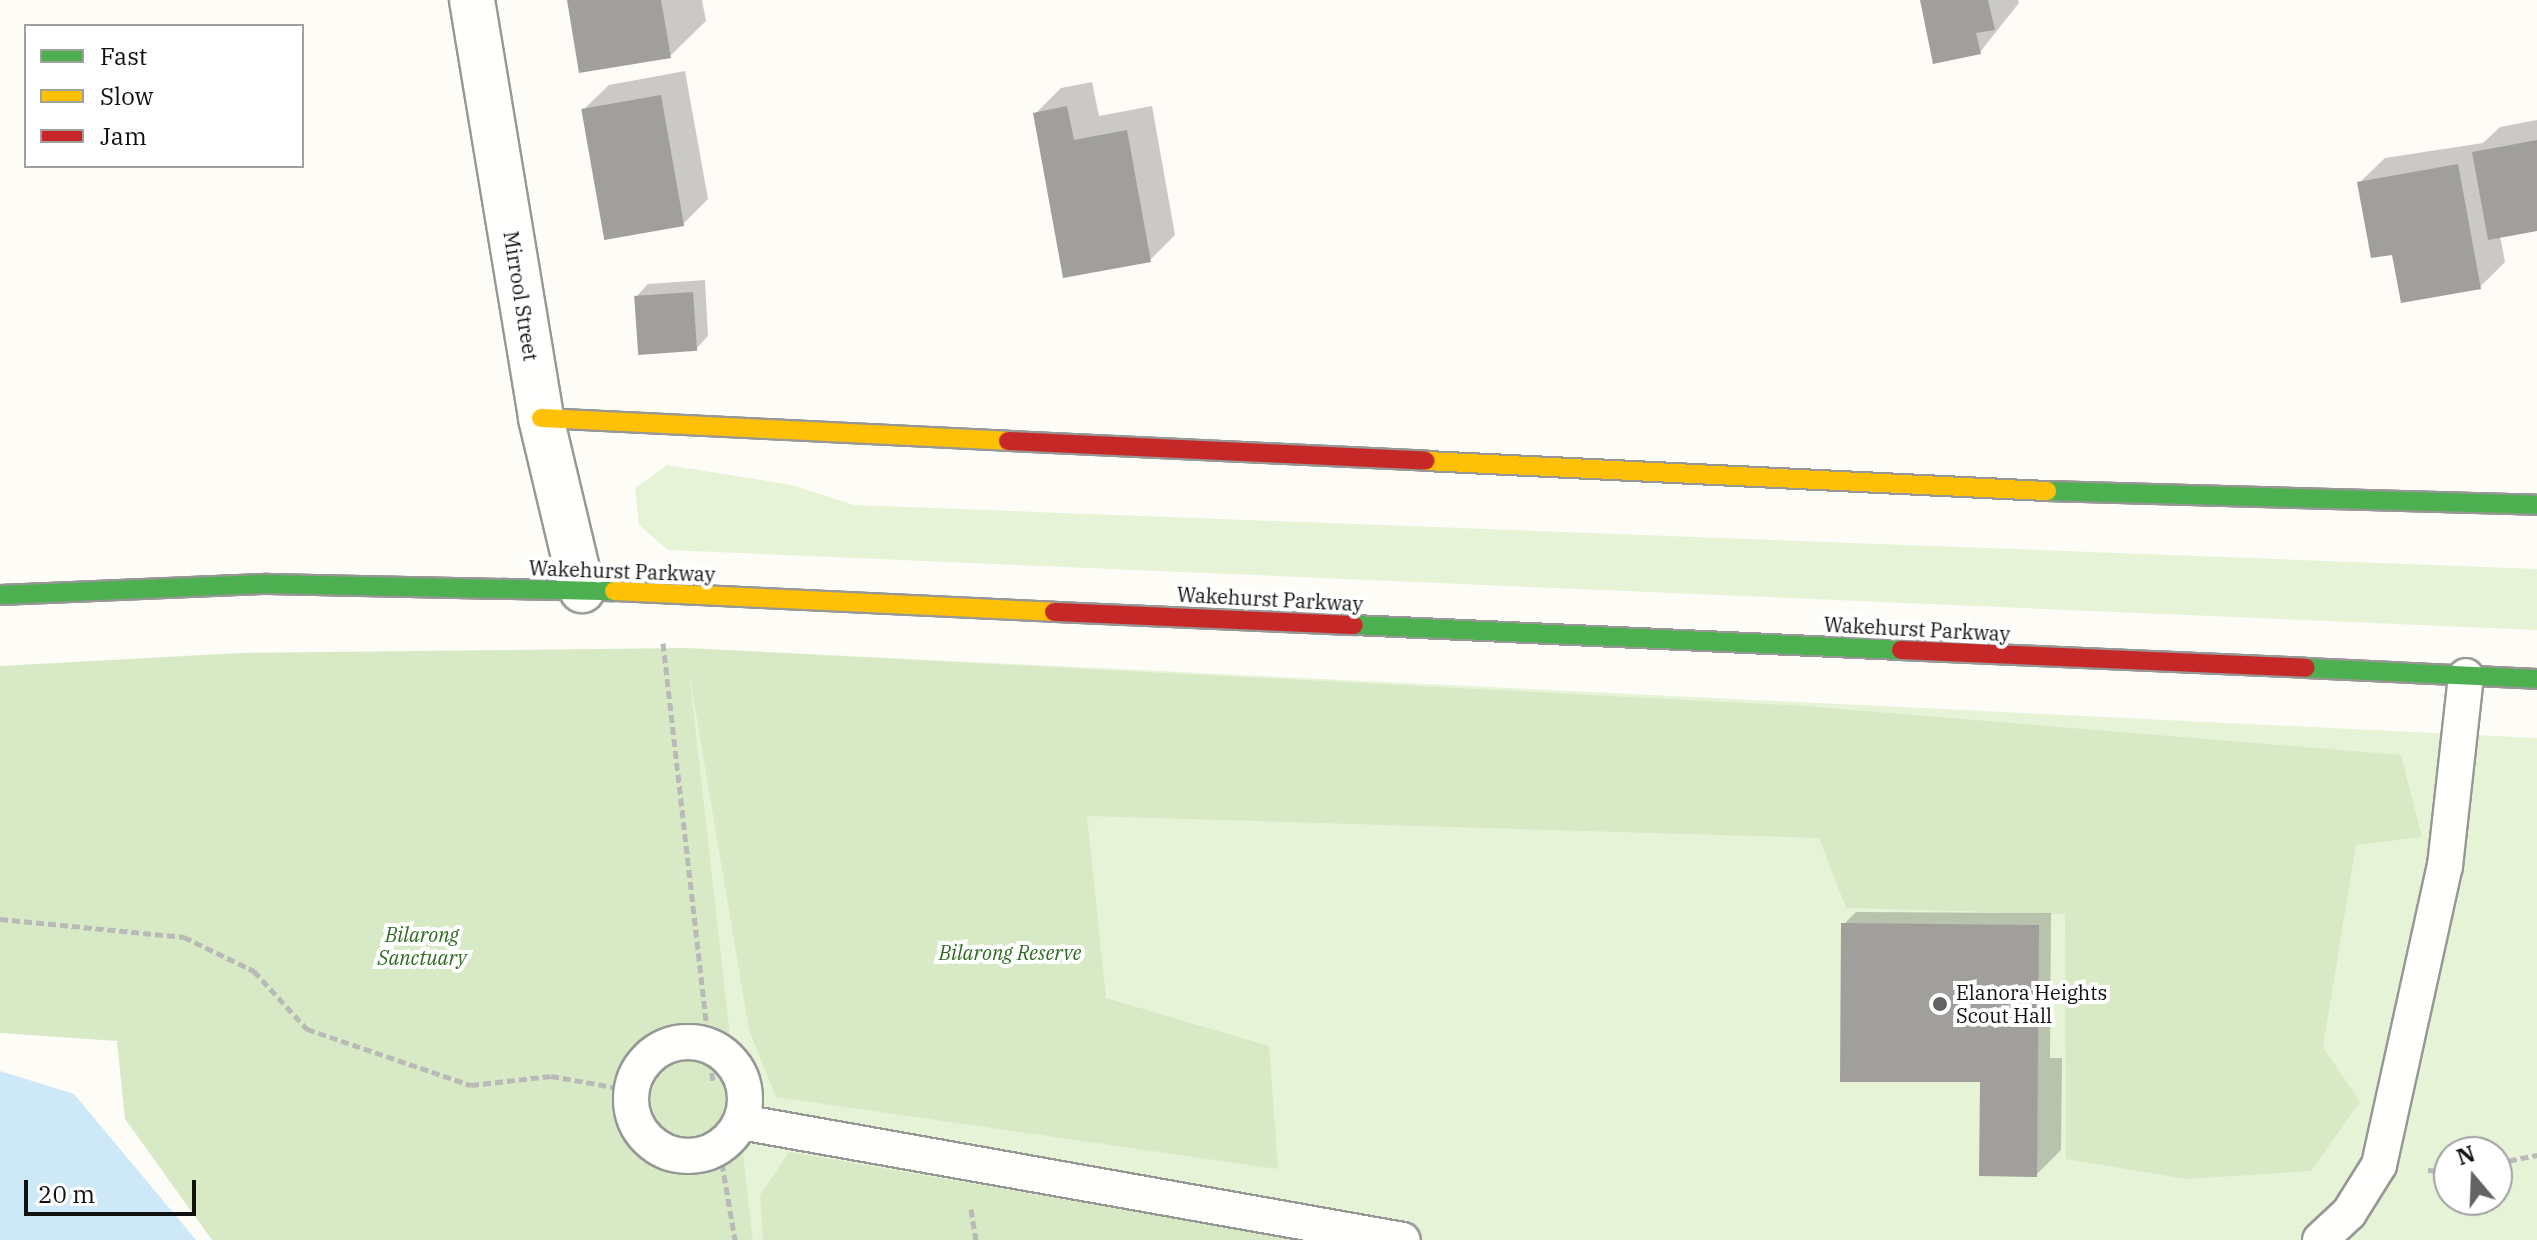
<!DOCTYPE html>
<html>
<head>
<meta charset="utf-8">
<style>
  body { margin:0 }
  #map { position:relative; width:2537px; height:1240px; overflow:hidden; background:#fdfcf7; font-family:"IBM Plex Serif",serif }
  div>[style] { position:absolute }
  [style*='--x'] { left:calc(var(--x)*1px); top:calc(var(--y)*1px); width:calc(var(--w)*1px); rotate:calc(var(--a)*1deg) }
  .green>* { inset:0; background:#e7f3d7 }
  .forest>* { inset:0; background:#d8eac5 }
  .water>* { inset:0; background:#cde8f7 }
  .shadow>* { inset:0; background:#0003 }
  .building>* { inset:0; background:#a19f9c; transform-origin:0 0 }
  .path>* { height:5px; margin-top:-2.5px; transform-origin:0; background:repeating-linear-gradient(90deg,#b9b9b8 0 8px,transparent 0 12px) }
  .roads { filter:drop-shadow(2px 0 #979795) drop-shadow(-2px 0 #979795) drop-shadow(0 2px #979795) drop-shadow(0 -2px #979795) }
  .lane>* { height:34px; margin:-17px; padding:0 17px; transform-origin:17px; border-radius:17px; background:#fffffe }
  .lane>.ring { margin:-17px; padding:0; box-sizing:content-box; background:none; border:34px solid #fffffe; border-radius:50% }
  .street>* { height:44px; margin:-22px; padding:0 22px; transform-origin:22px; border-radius:22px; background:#fffffe }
  .fast>* { height:18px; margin:-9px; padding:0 9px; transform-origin:9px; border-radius:9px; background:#4caf50 }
  .slow>* { height:18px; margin:-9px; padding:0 9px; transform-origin:9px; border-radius:9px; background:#ffc107 }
  .jam>* { height:18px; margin:-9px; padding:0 9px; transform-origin:9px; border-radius:9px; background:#c62828 }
  .dots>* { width:22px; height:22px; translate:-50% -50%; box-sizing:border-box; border:4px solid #fff; border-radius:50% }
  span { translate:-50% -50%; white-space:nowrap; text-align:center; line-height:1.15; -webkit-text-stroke:8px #fff; paint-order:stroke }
  .street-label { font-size:20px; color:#111 }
  .park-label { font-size:20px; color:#2f6b1f; font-style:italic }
  .poi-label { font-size:20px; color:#111 }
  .left { translate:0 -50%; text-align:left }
  .legend { position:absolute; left:24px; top:24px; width:280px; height:144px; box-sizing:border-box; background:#fff; border:2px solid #a0a0a0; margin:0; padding:10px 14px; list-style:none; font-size:24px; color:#111 }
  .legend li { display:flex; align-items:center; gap:16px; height:40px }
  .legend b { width:40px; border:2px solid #a0a0a0 }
  .north { position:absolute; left:2433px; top:1136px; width:80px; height:80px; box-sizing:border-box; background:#fff; border:2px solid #a0a0a0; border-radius:50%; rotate:341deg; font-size:22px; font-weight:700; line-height:32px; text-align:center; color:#111 }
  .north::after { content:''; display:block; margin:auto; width:28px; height:36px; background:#646362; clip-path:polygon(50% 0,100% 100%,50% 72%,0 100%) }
  .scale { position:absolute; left:24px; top:1180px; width:172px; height:36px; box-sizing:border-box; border:4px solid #111; border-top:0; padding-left:10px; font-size:24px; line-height:28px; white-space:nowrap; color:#111; -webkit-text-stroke:6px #fff; paint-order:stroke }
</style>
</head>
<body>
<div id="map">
  <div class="green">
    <i style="clip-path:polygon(667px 465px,792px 485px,854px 505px,2537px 569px,2537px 630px,668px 550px,639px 525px,635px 488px)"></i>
    <i style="clip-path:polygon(evenodd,685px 648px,2537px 738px,2537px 1240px,753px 1240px,685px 648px,2449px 1152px,2497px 1152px,2497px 1200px,2449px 1200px,2449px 1152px)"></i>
  </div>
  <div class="forest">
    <i style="clip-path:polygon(685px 648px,1805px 706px,2401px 755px,2422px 837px,2356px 845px,2323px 1047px,2360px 1102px,2311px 1171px,2187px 1179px,2066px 1159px,2065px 914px,1846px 908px,1819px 838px,1087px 816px,1106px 998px,1269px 1046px,1278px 1169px,776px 1097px,749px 1030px,689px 672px,753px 1240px,212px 1240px,125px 1119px,117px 1041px,0 1033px,0 666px,240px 653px)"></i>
    <i style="clip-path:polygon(789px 1152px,1299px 1240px,763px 1240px,760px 1195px)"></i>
  </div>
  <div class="water">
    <i style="clip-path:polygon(0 1071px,74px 1094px,196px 1240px,0 1240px)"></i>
  </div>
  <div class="shadow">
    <i style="clip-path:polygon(569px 0,702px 0,706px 21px,670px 56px)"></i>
    <i style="clip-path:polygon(1922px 0,2018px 0,2019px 3px,1980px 52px)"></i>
    <i style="clip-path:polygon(685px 71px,708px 199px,683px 224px,583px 110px,609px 85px)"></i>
    <i style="clip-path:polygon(1092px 82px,1099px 116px,1152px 106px,1175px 235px,1150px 260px,1035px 114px,1061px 88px)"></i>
    <i style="clip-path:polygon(2537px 120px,2537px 229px,2500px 236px,2505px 262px,2480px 287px,2394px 253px,2359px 183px,2385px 158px,2483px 143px,2500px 127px)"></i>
    <i style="clip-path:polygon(705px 280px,708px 336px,696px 349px,636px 297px,648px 284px)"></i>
    <i style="clip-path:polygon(1856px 912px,2051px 913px,2050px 1058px,2062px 1058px,2061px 1150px,2036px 1175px,1982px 1080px,1844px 924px)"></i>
  </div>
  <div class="building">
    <i style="clip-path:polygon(567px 0,661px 0,671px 58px,579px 73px)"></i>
    <i style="clip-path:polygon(1920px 0,1988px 0,1995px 30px,1976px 33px,1981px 54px,1933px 64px)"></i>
    <i style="left:661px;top:95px;width:133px;height:81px;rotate:80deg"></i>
    <i style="clip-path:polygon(1067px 106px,1074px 140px,1127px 130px,1151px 262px,1063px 278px,1033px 113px)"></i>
    <i style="clip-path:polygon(2537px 140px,2537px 231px,2488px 240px,2472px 152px)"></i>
    <i style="clip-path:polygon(2458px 164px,2481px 289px,2401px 303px,2392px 255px,2371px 258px,2357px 182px)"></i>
    <i style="left:693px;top:292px;width:59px;height:59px;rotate:86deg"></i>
    <i style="clip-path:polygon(1841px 923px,2039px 925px,2037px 1177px,1979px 1176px,1980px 1082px,1840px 1082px)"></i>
  </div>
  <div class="path">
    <i style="--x:663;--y:643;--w:442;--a:83.5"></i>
    <i style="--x:0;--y:919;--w:185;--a:5.6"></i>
    <i style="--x:184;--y:937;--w:78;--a:25.9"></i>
    <i style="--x:254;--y:971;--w:79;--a:47.6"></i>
    <i style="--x:307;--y:1029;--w:173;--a:18.9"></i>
    <i style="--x:471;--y:1085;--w:81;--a:-6.4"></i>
    <i style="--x:551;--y:1076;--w:81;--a:9.9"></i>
    <i style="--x:722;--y:1163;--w:78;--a:80.4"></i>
    <i style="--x:2497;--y:1163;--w:41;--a:-11.3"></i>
    <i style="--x:2428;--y:1170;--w:21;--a:5"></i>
    <i style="--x:971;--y:1209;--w:31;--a:81"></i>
  </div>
  <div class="roads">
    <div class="lane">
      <i class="ring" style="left:631px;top:1042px;width:80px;height:80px"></i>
      <i style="--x:741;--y:1122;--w:672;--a:10.11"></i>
      <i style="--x:2320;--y:1240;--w:40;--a:-43"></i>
      <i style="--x:2349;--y:1213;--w:57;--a:-58"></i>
      <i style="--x:2379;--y:1165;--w:306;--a:-77.6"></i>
      <i style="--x:2445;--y:866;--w:191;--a:-83.7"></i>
    </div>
    <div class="street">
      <i style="--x:472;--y:0;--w:424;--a:80.6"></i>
      <i style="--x:541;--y:418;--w:177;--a:76.6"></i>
    </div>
    <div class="fast">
      <i style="--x:2047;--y:491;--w:490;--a:1.6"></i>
      <i style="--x:0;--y:595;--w:268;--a:-2.4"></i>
      <i style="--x:268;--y:584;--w:346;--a:1.2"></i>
      <i style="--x:1354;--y:625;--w:548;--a:2.62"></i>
      <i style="--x:2306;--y:668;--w:231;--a:2.7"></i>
    </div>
    <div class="slow">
      <i style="--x:541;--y:418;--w:468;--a:2.8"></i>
      <i style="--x:1426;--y:461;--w:622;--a:2.77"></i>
      <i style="--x:614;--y:591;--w:441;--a:2.7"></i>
    </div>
    <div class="jam">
      <i style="--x:1008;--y:441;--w:418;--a:2.7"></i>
      <i style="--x:1054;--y:612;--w:300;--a:2.5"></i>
      <i style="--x:1901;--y:650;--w:405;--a:2.5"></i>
    </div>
  </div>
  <div class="dots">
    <i style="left:1940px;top:1004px;background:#646362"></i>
  </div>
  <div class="street-label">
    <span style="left:521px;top:296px;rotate:81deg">Mirrool Street</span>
    <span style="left:622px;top:571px;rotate:2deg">Wakehurst Parkway</span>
    <span style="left:1270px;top:599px;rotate:3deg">Wakehurst Parkway</span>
    <span style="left:1917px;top:629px;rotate:3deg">Wakehurst Parkway</span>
  </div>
  <div class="park-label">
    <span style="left:422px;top:946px">Bilarong<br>Sanctuary</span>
    <span style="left:1010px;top:952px">Bilarong Reserve</span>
  </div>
  <div class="poi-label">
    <span class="left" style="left:1956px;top:1004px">Elanora Heights<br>Scout Hall</span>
  </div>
  <ul class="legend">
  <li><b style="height:10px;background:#4caf50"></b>Fast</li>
  <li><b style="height:10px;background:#ffc107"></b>Slow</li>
  <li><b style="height:10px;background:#c62828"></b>Jam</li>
  </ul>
  <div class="north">N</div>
  <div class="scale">20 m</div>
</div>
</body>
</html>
